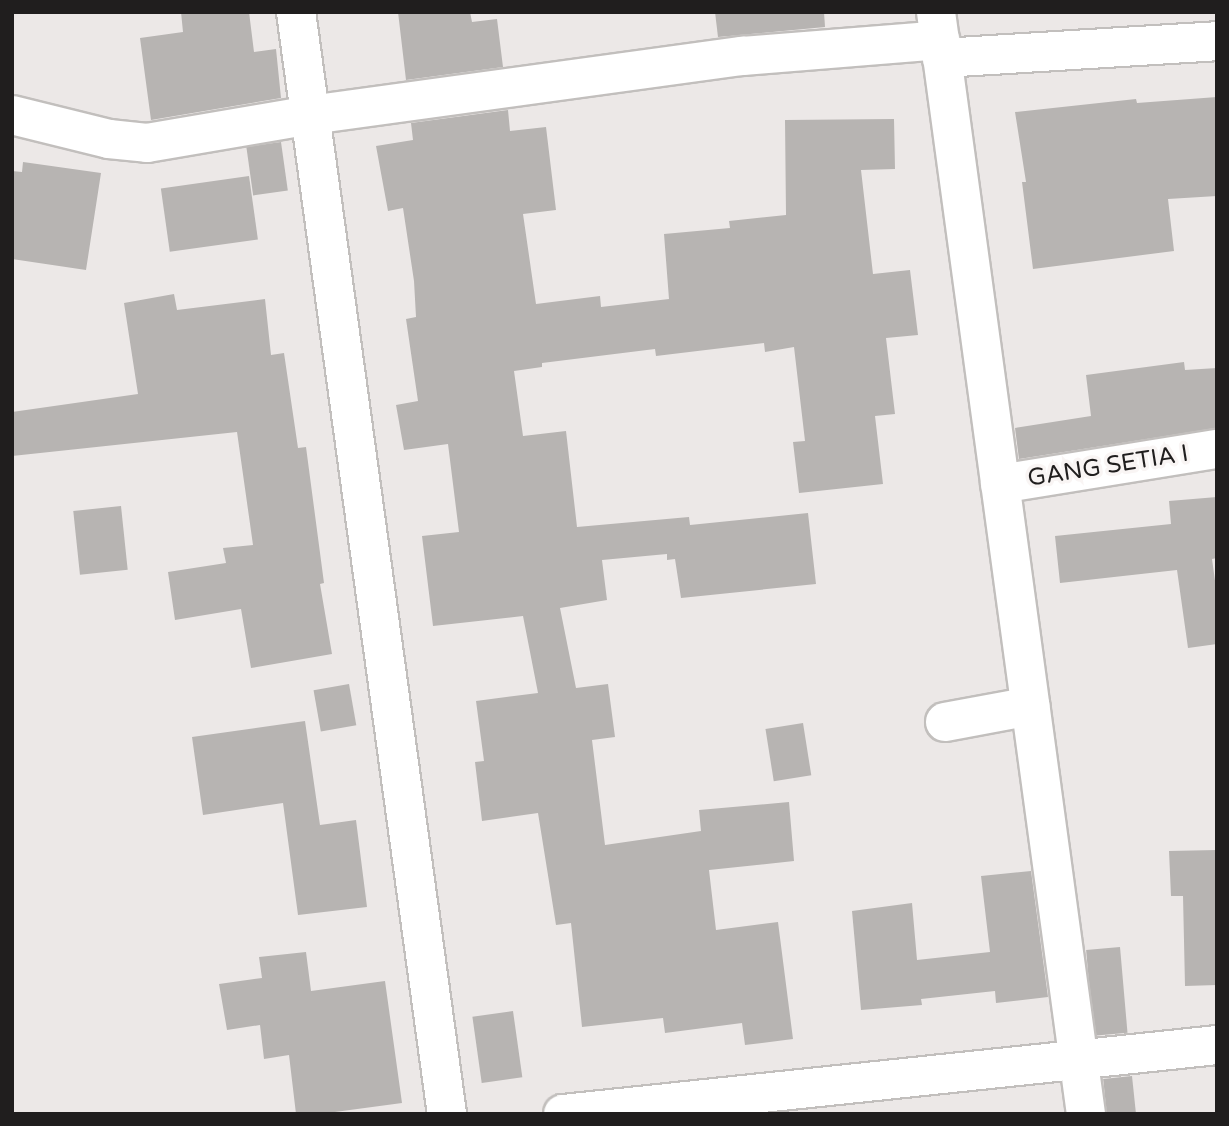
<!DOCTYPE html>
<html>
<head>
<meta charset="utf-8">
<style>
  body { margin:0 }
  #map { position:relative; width:1229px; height:1126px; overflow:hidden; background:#ece8e7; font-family:"Varela Round",sans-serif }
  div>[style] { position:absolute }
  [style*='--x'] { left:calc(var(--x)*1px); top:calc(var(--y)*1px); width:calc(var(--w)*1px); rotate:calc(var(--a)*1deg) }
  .building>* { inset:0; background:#b7b4b2; transform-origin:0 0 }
  .roads { filter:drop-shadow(2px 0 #c2bfbd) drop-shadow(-2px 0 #c2bfbd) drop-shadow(0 2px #c2bfbd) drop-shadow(0 -2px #c2bfbd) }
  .street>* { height:38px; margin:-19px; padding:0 19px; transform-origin:19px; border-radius:19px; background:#fff }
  span { translate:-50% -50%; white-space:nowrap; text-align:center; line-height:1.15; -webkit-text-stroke:7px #f9f5f4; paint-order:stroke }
  .street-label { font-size:24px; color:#201e1e }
  .frame { position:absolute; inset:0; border:14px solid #201e1e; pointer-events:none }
</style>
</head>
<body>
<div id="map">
  <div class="building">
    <i style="clip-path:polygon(181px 12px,249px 12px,254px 52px,276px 49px,281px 98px,151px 120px,140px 38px,183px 32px)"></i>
    <i style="clip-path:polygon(398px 12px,470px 12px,472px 22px,497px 19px,503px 67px,406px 80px)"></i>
    <i style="clip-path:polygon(715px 12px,824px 12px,825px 27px,718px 37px)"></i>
    <i style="clip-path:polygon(1217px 97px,1217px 196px,1168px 199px,1174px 251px,1033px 269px,1022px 182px,1026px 182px,1015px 112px,1136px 99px,1137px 103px)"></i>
    <i style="clip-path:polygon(508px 110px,510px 131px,546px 127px,556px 210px,523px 214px,536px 304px,600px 296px,601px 307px,669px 299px,664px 234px,730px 228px,729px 221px,786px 215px,785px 120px,894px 119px,895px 169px,861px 170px,873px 274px,910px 270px,918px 335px,886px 338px,895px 414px,875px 416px,883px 484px,799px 493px,793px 442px,805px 441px,794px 347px,765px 352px,764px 343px,656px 356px,655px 349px,542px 363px,542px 367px,514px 371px,523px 436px,566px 431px,577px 527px,689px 517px,690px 525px,808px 513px,816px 584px,681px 598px,675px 559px,667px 560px,667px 554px,602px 560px,607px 600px,560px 608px,576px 688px,608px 684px,615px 737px,592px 740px,605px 845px,701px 831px,699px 810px,789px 802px,794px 861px,709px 870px,716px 930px,778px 922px,793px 1039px,745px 1045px,742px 1023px,665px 1033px,663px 1018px,582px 1027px,571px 923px,556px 925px,538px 813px,482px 821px,475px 762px,484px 761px,476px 701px,538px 693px,523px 616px,433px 626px,422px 536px,459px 532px,448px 444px,404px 450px,396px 405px,418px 401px,406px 319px,416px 317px,414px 281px,403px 208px,388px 211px,376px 146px,413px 140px,411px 123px)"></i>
    <i style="left:281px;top:142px;width:49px;height:35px;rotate:82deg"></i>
    <i style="clip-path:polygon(23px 162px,101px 173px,86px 270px,12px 259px,12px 171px,22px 172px)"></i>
    <i style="left:249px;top:176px;width:64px;height:89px;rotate:82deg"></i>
    <i style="clip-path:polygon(174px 294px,177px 310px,265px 299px,271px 355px,284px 353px,298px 448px,306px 447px,324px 583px,320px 584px,332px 654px,251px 668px,241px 609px,175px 620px,168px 572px,226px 563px,223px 548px,253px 545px,237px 432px,12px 456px,12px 412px,138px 394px,124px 303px)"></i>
    <i style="clip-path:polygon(1184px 362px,1185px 370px,1217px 368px,1217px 428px,1019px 459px,1015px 428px,1091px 416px,1086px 375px)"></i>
    <i style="clip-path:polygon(1217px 497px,1217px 558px,1212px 559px,1217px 595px,1217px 644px,1188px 648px,1177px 570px,1060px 583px,1055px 536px,1171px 524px,1169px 501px)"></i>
    <i style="left:121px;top:506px;width:64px;height:48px;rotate:84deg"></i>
    <i style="left:349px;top:684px;width:42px;height:36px;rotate:80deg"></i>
    <i style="clip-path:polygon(305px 721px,320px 825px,356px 820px,367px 907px,298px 915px,283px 803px,203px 815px,192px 737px)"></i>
    <i style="left:803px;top:723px;width:53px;height:38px;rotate:81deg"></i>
    <i style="clip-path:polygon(1217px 850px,1217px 985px,1185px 986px,1183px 896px,1171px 896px,1169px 851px)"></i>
    <i style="clip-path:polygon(1031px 871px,1048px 997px,996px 1003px,995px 991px,921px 999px,922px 1005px,861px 1010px,852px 911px,912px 903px,917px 960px,990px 952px,981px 876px)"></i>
    <i style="left:1120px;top:947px;width:86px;height:34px;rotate:85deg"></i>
    <i style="clip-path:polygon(306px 952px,311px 991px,385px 981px,402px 1103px,320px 1114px,296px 1114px,289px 1055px,264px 1059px,260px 1025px,227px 1030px,219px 984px,262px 978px,259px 957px)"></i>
    <i style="left:513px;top:1011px;width:67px;height:41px;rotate:82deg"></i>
    <i style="left:1132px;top:1076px;width:38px;height:29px;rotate:84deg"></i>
  </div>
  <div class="roads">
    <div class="street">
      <i style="--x:296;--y:12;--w:1112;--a:82.2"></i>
      <i style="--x:936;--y:12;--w:1112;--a:82.25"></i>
      <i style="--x:942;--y:58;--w:276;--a:-3.5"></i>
      <i style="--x:12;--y:115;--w:100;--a:13.9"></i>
      <i style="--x:109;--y:139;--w:38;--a:6"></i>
      <i style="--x:147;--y:143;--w:165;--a:-9.7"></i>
      <i style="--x:310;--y:115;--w:437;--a:-7.8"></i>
      <i style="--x:743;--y:56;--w:198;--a:-4.6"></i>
      <i style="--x:1000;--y:484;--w:220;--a:-9.2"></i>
      <i style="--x:945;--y:722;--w:87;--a:-10.5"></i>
      <i style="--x:563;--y:1114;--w:658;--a:-6.02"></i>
    </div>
  </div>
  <div class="street-label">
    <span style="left:1108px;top:466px;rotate:-9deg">GANG SETIA I</span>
  </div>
  <div class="frame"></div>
</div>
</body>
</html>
